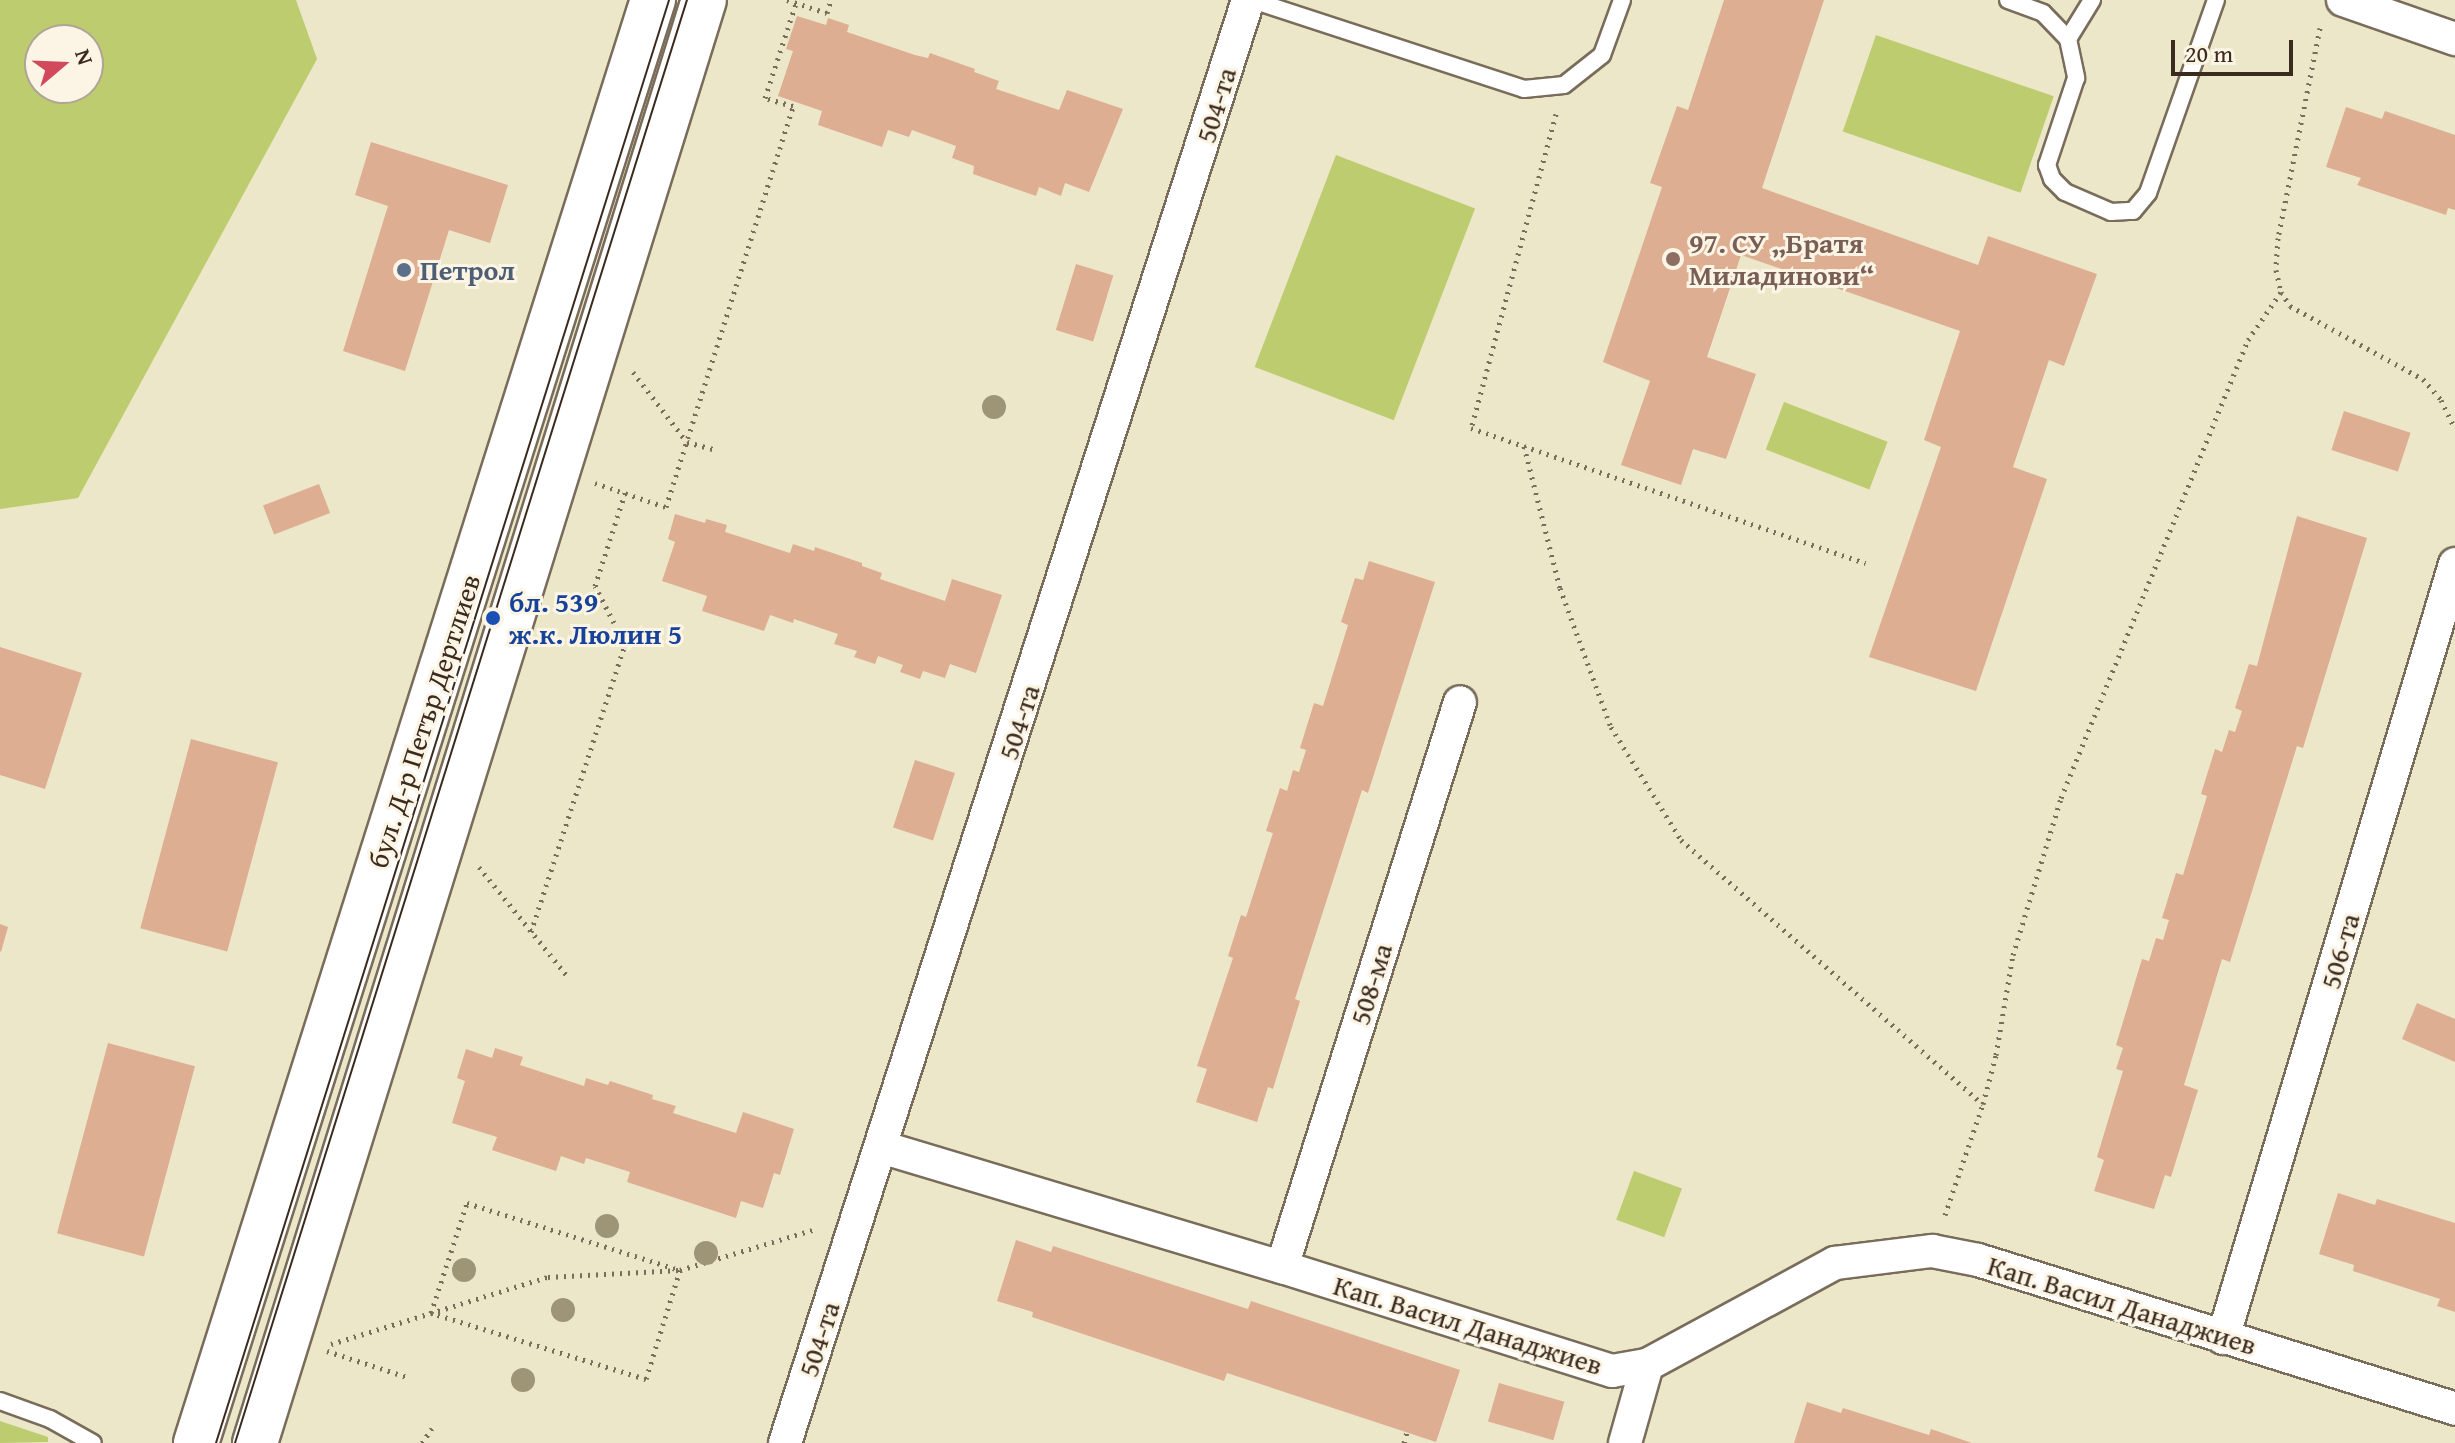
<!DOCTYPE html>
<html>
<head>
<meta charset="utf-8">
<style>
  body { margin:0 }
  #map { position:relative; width:2455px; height:1443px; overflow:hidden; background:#ede7ca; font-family:"Gentium Book Plus",serif }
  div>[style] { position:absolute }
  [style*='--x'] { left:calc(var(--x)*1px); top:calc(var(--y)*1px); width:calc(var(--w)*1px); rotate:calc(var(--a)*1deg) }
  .green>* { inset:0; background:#bdcc6e; transform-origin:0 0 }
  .building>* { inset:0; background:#ddae92; transform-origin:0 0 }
  .path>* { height:5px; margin-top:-2.5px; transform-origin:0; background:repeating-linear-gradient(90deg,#796c5a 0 2px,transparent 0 8px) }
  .roads { filter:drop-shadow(2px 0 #796c5a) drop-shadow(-2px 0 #796c5a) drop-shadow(0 2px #796c5a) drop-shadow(0 -2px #796c5a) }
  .lane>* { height:16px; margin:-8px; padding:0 8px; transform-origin:8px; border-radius:8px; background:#fff }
  .street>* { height:32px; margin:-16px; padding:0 16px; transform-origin:16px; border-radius:16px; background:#fff }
  .secondary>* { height:44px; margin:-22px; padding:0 22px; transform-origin:22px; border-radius:22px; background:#fff }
  .tram>* { height:2px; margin:-1px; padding:0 1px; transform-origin:1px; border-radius:1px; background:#3b2a1e }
  .trees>* { width:24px; height:24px; margin:-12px; border-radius:50%; background:#9d9576 }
  .dots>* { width:22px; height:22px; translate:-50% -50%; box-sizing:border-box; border:4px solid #fcf5e5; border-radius:50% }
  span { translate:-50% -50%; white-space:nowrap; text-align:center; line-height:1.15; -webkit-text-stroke:6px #fcf5e5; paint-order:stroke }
  .street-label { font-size:28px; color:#3b2a1e }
  .education-label { font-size:28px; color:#785e54; font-weight:700 }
  .left { translate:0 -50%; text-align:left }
  .service-label { font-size:28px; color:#4e5e75; font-weight:700 }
  .transit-label { font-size:28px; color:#164399; font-weight:700 }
  .north { position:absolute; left:24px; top:24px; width:80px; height:80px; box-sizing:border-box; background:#fcf5e5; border:2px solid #afa495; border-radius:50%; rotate:71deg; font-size:22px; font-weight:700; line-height:32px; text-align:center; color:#3b2a1e }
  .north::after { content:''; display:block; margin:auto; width:28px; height:36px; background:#d1495b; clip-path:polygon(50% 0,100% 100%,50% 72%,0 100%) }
  .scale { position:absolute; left:2171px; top:40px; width:122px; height:36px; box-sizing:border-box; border:4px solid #3b2a1e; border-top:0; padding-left:10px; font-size:24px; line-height:28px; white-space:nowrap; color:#3b2a1e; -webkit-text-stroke:6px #fcf5e5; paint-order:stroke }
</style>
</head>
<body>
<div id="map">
  <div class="green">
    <i style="clip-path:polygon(evenodd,0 0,296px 0,317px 59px,78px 498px,0 509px,0 0,40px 40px,88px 40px,88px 88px,40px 88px,40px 40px)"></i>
    <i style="left:1876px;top:35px;width:188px;height:102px;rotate:19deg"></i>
    <i style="left:1336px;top:155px;width:149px;height:227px;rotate:21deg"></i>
    <i style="left:1784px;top:402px;width:111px;height:51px;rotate:21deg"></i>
    <i style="left:1634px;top:1171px;width:51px;height:52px;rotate:20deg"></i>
    <i style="clip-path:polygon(0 1421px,48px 1437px,48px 1442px,0 1443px)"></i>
  </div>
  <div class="building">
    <i style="clip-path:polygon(1724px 0,1824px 0,1762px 188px,1978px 265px,1988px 236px,2097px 274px,2064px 366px,2049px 360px,2013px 467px,2047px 479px,1976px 691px,1869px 657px,1941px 447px,1924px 440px,1960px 331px,1741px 255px,1707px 357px,1756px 374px,1726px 459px,1693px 449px,1681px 485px,1621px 465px,1650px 381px,1603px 362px,1662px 187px,1650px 183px,1677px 106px,1688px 110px)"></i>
    <i style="clip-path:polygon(797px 16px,826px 25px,828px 18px,849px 25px,847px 32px,915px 55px,928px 58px,930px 53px,975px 69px,974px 72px,999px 81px,996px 89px,1059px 110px,1067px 90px,1123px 109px,1089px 192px,1065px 183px,1061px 196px,1039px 187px,1036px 196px,973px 174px,974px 166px,952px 158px,956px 146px,912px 130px,909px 137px,888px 130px,882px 147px,818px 125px,822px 111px,778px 96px,793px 51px,786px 49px)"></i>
    <i style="clip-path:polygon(2346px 107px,2382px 119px,2385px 111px,2455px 135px,2455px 210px,2448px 208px,2446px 215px,2357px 185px,2361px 178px,2326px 167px)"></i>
    <i style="clip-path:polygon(371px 142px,508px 185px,490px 243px,449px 230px,405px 371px,343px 351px,388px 206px,355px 195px)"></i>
    <i style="left:1076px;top:264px;width:39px;height:69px;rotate:17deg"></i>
    <i style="left:2344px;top:411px;width:70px;height:41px;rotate:18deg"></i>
    <i style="left:319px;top:484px;width:31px;height:60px;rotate:69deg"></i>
    <i style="clip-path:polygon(675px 514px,705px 523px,706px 519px,727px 525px,725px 532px,790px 553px,793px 544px,814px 551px,815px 547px,862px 563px,862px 566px,882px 573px,880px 579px,945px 601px,952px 579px,1002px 595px,976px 673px,950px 664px,945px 678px,923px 671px,920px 679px,900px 672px,903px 665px,878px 656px,875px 664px,854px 657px,857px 651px,834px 644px,838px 634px,794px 619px,793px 623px,770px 615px,764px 631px,702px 611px,707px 596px,662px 581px,675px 542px,668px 539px)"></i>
    <i style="clip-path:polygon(2297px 516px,2367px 538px,2303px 748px,2297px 746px,2230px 962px,2222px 959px,2184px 1085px,2198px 1090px,2171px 1177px,2165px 1175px,2154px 1209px,2094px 1191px,2104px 1160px,2097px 1157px,2123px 1071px,2116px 1069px,2123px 1048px,2116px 1045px,2142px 959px,2149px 961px,2156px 938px,2163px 940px,2169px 920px,2162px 918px,2176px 873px,2183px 875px,2207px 796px,2201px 794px,2215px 749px,2222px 752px,2229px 730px,2235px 732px,2242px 711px,2235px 708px,2249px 664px,2257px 666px)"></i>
    <i style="clip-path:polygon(1369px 561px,1435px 582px,1368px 793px,1362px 790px,1295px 999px,1300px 1001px,1273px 1089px,1268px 1087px,1257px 1122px,1196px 1102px,1207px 1069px,1197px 1066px,1233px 958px,1228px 956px,1241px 915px,1246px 917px,1273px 833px,1266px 831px,1280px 788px,1287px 791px,1293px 770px,1299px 772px,1306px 750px,1300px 748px,1314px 703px,1323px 706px,1348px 625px,1341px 622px,1355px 578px,1363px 580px)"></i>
    <i style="clip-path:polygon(0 647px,82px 673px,45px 789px,0 775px)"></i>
    <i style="left:191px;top:739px;width:90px;height:196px;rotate:15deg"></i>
    <i style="left:915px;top:760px;width:42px;height:71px;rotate:18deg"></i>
    <i style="clip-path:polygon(0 924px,8px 927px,1px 952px,0 951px)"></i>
    <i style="clip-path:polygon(2417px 1003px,2455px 1019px,2455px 1062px,2402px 1039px)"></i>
    <i style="left:108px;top:1043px;width:90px;height:197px;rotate:15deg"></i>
    <i style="clip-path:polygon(495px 1048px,523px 1057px,520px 1065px,584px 1086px,586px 1078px,608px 1085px,610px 1081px,653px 1095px,652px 1099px,676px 1106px,673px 1113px,736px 1133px,743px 1112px,794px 1129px,780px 1175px,774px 1173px,763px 1208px,741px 1201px,736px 1218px,627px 1182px,630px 1172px,586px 1158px,584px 1164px,561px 1156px,556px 1171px,492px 1150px,497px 1137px,452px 1123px,465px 1081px,457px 1078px,466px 1049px,492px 1058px)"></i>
    <i style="clip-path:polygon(2338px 1193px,2375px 1205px,2377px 1199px,2455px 1223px,2455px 1312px,2437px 1306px,2440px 1299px,2353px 1271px,2354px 1265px,2319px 1254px)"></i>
    <i style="clip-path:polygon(1016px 1240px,1051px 1252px,1053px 1246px,1248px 1309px,1251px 1301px,1460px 1370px,1436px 1442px,1227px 1373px,1224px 1381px,1032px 1317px,1033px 1312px,997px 1301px)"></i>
    <i style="left:1499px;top:1383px;width:68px;height:40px;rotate:16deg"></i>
    <i style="clip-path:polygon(1807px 1402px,1841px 1413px,1843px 1408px,1929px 1435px,1931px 1429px,1972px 1443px,1794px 1443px)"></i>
  </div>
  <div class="path">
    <i style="--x:787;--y:0;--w:42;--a:18"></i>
    <i style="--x:827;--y:13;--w:14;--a:-73"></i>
    <i style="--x:2320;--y:28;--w:214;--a:101.3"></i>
    <i style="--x:2278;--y:238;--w:32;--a:94"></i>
    <i style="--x:2276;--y:270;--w:23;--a:77"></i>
    <i style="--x:2281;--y:292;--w:17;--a:57"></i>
    <i style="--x:2290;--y:306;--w:152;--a:28.8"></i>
    <i style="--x:2423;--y:379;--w:28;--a:49"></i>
    <i style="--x:2441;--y:400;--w:32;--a:64"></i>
    <i style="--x:1556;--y:114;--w:325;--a:105.1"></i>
    <i style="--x:1471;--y:428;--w:417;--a:18.9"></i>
    <i style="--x:633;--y:372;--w:88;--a:52.4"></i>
    <i style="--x:687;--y:442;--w:27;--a:15"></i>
    <i style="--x:1524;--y:446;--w:146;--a:75.8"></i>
    <i style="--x:1560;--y:588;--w:148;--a:69.9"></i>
    <i style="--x:1611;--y:727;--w:133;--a:58.2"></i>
    <i style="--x:1681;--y:840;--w:401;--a:41.2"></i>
    <i style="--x:595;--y:483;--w:75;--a:18.7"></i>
    <i style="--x:666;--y:507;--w:421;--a:-72.4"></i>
    <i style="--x:793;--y:106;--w:29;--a:-164"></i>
    <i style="--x:765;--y:98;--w:100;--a:-71.9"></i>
    <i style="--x:479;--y:867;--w:143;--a:51"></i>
    <i style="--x:531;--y:932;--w:303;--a:-71.9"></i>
    <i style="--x:625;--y:644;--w:65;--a:-117.3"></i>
    <i style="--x:595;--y:586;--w:98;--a:-72.1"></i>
    <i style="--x:467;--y:1203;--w:223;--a:17.5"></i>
    <i style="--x:680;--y:1270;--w:114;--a:107.3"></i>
    <i style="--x:646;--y:1379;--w:225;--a:-162.9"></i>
    <i style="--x:431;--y:1313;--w:116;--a:-71.9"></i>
    <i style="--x:1945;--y:1215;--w:117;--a:-71.1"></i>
    <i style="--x:1983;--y:1104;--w:51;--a:-75.1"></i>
    <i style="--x:1996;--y:1055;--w:101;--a:-80.4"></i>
    <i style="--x:2013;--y:955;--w:164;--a:-73"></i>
    <i style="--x:2061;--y:798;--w:495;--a:-67.8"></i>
    <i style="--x:2248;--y:340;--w:58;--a:-55.5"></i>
    <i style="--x:331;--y:1344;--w:227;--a:-17.2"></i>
    <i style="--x:548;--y:1277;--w:132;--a:-3"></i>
    <i style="--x:680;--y:1270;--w:142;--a:-16.8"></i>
    <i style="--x:327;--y:1351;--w:87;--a:18"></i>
    <i style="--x:422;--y:1443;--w:18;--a:-56"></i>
    <i style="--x:1404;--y:1443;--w:11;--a:-75"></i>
  </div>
  <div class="roads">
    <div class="lane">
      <i style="--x:1252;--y:0;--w:286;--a:18.1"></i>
      <i style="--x:1524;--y:89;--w:40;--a:-5.7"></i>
      <i style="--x:1564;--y:85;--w:48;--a:-38.3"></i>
      <i style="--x:1602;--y:55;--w:59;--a:-70"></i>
      <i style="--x:2008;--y:0;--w:37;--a:20"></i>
      <i style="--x:2043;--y:13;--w:36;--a:46"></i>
      <i style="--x:2068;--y:39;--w:40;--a:78"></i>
      <i style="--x:2076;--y:78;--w:92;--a:108.4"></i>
      <i style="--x:2047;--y:165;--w:15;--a:70"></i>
      <i style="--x:2052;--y:179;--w:18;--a:45"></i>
      <i style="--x:2065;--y:192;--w:50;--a:23.5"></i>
      <i style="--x:2111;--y:212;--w:22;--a:-3"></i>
      <i style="--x:2133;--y:211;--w:23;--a:-50"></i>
      <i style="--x:2148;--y:193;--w:205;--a:-70.6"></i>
      <i style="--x:2068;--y:39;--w:46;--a:-58.4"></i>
      <i style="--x:0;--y:1401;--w:53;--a:19.8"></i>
      <i style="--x:50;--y:1419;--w:49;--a:29.2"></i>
    </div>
    <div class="street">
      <i style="--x:2343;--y:0;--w:119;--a:19.2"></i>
      <i style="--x:881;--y:1147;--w:419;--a:16.7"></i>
      <i style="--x:1282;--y:1267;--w:346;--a:17.5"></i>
      <i style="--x:1612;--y:1371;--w:36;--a:-10"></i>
      <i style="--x:1647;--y:1365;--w:214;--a:-28.5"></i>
      <i style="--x:1835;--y:1263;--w:98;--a:-7.1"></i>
      <i style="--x:1932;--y:1251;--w:47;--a:11.1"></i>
      <i style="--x:1978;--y:1260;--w:500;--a:17.3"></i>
      <i style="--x:1282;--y:1267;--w:592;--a:-72.51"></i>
      <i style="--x:2223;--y:1338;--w:808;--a:-73.31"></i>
      <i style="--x:785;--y:1443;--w:1515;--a:-72.21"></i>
      <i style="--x:1625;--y:1443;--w:81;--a:-74.2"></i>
    </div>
    <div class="secondary">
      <i style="--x:196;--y:1443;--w:1514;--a:-72.43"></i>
      <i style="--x:255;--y:1443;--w:1511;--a:-72.72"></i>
    </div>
  </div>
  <div class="tram">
    <i style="--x:216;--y:1443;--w:1512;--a:-72.57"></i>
    <i style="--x:235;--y:1443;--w:1512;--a:-72.61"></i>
  </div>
  <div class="trees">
    <i style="left:994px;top:407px"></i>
    <i style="left:607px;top:1226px"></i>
    <i style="left:706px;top:1253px"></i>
    <i style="left:464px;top:1270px"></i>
    <i style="left:563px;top:1310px"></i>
    <i style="left:523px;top:1380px"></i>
  </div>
  <div class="dots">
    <i style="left:1673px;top:259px;background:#8d6e63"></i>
    <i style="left:404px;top:270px;background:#5c6f8a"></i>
    <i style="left:493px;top:618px;background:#1a4fb4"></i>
  </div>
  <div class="street-label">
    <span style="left:1216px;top:105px;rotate:-73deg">504-та</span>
    <span style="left:424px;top:721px;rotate:-72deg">бул. Д-р Петър Дертлиев</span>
    <span style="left:1019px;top:722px;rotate:-72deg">504-та</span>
    <span style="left:2340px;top:951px;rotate:-74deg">506-та</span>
    <span style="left:1371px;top:984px;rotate:-73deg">508-ма</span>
    <span style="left:2122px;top:1305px;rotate:17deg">Кап. Васил Данаджиев</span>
    <span style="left:1468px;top:1325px;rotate:17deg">Кап. Васил Данаджиев</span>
    <span style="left:819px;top:1339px;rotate:-72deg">504-та</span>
  </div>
  <div class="education-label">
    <span class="left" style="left:1689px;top:259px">97. СУ „Братя<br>Миладинови“</span>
  </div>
  <div class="service-label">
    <span class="left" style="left:420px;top:270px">Петрол</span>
  </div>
  <div class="transit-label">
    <span class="left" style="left:509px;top:618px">бл. 539<br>ж.к. Люлин 5</span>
  </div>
  <div class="north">N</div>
  <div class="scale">20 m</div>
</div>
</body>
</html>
